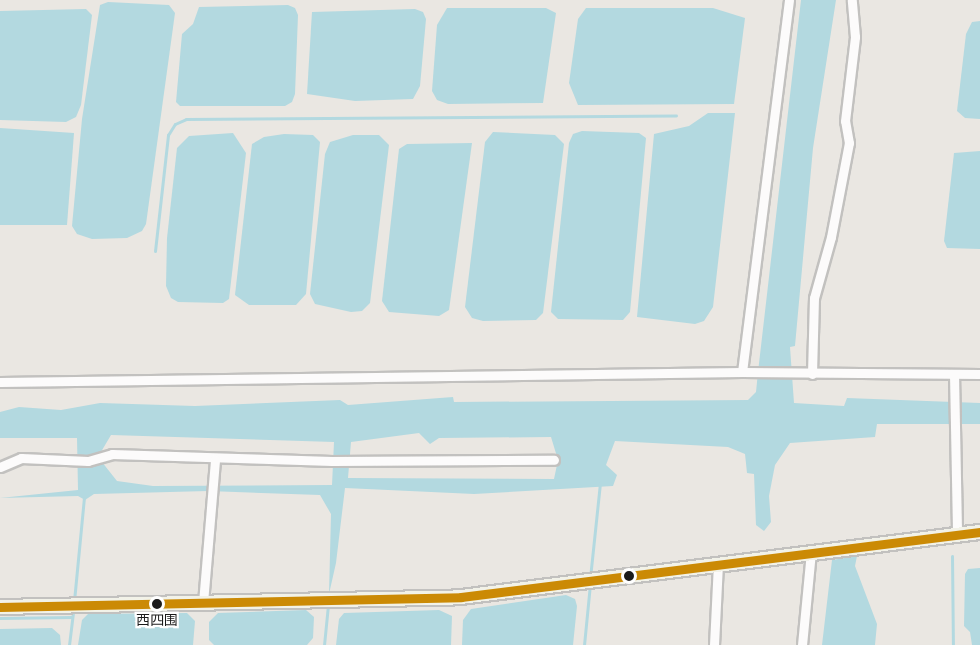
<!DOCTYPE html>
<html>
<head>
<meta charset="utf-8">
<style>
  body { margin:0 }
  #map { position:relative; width:980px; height:645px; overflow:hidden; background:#eae7e2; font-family:Rubik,"Noto Sans SC",sans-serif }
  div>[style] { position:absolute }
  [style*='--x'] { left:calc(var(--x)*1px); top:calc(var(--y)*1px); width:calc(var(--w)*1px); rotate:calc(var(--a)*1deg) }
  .water>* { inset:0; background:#b3d9e0 }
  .stream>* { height:3px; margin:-1.5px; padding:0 1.5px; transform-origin:1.5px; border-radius:1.5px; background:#b3d9e0 }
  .roads { filter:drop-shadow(2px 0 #c2c1bf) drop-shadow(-2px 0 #c2c1bf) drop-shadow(0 2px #c2c1bf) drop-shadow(0 -2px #c2c1bf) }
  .street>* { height:9px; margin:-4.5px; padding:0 4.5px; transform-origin:4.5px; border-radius:4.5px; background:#fcfbfb }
  .secondary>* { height:14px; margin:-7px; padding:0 7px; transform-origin:7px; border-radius:7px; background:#f2f2e8 }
  .bus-1>* { height:9px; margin:-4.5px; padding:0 4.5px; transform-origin:4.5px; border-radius:4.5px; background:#cb8a05 }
  .dots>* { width:16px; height:16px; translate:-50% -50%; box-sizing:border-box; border:3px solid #fff; border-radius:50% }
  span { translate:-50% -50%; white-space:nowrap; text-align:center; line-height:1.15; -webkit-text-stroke:4.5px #fff; paint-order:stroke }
  .bus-label { font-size:14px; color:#1b1b1b }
</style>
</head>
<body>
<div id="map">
  <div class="water">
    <i style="clip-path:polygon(evenodd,801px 0,836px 0,813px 148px,795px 346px,790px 347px,794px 403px,844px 406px,847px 398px,980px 403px,980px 424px,877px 424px,875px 437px,790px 443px,775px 465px,769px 496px,771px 522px,764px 531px,756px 525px,754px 474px,747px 473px,745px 454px,728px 447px,615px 441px,606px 465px,617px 475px,613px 486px,474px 494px,345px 488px,336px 563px,329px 594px,331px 514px,320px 495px,208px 491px,94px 494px,85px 500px,78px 496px,0 498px,78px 490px,77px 438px,0 438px,0 412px,19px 407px,61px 410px,100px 403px,195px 406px,340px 400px,348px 405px,453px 397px,454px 402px,748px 400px,756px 392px,758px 372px,801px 0,419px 433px,430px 444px,439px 438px,551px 437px,558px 460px,554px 479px,348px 478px,351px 442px,419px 433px,801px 0,111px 435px,334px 442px,332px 485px,153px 486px,117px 481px,98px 457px,111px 435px)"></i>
    <i style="clip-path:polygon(108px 2px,169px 5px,175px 13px,146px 224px,142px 231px,127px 238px,92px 239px,77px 234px,72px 226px,82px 119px,100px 5px)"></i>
    <i style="clip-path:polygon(288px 5px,295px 8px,298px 15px,295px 94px,292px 102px,285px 106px,180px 106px,176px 102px,182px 34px,193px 24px,199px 7px)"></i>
    <i style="clip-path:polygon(447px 8px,546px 8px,556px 13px,543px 103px,448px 104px,437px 100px,432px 91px,437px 25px)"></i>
    <i style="clip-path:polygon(586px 8px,713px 8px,745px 18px,734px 104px,578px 105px,569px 83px,578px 19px)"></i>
    <i style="clip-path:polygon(86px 9px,92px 15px,81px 105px,76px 117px,66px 122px,0 120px,0 11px)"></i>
    <i style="clip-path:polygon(415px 9px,423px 12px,426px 19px,420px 86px,413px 99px,355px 101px,307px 94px,312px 12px)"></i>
    <i style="clip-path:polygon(980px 21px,980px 119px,965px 118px,957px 111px,966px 34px,972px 22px)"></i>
    <i style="clip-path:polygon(708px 113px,735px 113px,713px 307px,704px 321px,695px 324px,637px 317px,654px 134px,689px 126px)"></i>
    <i style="clip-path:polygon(0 128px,74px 133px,67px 225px,0 225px)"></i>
    <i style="clip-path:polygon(582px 131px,639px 133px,646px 138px,630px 312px,623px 320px,558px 319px,551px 312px,569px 143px,573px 134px)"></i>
    <i style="clip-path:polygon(493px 132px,555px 135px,564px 144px,543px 313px,536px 320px,483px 321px,472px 318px,465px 307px,485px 142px)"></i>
    <i style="clip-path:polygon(233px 133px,246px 153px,229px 299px,223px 303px,178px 302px,171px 298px,166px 286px,167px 238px,177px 148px,189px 136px)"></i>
    <i style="clip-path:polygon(284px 134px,313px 135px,320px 142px,306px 294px,296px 305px,249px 305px,235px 295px,252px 144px,264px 137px)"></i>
    <i style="clip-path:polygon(353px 135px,379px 135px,389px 145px,370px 303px,362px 311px,351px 312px,315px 304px,310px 294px,325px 154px,330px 142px)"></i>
    <i style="clip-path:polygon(472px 143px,449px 310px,439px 316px,389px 312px,382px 301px,399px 149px,407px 144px)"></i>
    <i style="clip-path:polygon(980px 151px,980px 249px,947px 248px,944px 241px,954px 153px)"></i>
    <i style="clip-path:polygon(857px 556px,855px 566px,877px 624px,875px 645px,822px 645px,832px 560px)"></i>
    <i style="clip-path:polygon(980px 568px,980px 645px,972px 645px,970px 632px,964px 626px,965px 574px,968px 569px)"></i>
    <i style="clip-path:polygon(566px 595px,575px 599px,577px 606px,573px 645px,462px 645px,463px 620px,471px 609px)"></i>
    <i style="clip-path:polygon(306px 610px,314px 617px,313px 638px,307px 645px,214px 645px,209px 640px,209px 622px,218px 613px)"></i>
    <i style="clip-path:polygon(439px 610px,452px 616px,451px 645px,336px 645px,339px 619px,344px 613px)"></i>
    <i style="clip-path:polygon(187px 613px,195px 621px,193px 645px,78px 645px,82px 620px,88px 614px)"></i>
    <i style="clip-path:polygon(52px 628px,60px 635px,61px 645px,0 645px,0 629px)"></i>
  </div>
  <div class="stream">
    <i style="--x:155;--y:251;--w:117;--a:-83.6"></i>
    <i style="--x:168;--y:135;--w:13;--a:-58"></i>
    <i style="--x:175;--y:124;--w:12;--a:-24"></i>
    <i style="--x:186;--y:119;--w:490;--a:-0.4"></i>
    <i style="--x:952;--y:556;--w:89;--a:89.4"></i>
    <i style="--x:590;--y:578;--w:96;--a:-84"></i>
    <i style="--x:74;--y:601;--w:103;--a:-84.5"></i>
    <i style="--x:0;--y:618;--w:72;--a:-0.8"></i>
    <i style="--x:69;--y:645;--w:34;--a:-83"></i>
    <i style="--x:324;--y:645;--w:40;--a:-84.3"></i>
    <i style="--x:584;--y:645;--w:61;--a:-84.4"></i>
  </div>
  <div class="roads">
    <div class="street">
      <i style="--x:742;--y:372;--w:375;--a:-82.8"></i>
      <i style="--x:812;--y:374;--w:76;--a:-88.5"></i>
      <i style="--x:814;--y:298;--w:63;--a:-74.4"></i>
      <i style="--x:831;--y:237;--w:96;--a:-79.2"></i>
      <i style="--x:849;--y:143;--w:22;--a:-100"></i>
      <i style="--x:845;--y:121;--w:85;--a:-83.2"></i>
      <i style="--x:855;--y:37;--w:37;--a:-95"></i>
      <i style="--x:954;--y:374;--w:159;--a:88.9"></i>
      <i style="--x:0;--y:382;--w:742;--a:-0.77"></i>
      <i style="--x:742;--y:372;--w:238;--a:0.5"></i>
      <i style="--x:0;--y:467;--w:23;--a:-23"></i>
      <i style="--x:21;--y:458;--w:67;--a:2.6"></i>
      <i style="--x:88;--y:461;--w:25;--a:-16"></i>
      <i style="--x:112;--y:454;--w:220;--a:1.8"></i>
      <i style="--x:332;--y:461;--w:222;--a:-0.3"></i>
      <i style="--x:203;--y:603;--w:144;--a:-85.2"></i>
      <i style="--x:714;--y:645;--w:81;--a:-87.2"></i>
      <i style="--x:802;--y:645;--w:93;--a:-84.5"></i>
    </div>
    <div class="secondary">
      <i style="--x:0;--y:607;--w:461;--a:-1.2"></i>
      <i style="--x:461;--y:597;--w:523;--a:-7.14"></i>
    </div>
  </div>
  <div class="bus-1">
    <i style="--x:0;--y:607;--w:461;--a:-1.2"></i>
    <i style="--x:461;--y:597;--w:523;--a:-7.14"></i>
  </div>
  <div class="dots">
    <i style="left:629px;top:576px;background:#1b1b1b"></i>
    <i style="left:157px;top:604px;background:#1b1b1b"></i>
  </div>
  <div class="bus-label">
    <span style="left:157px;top:621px">西四围</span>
  </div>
</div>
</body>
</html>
